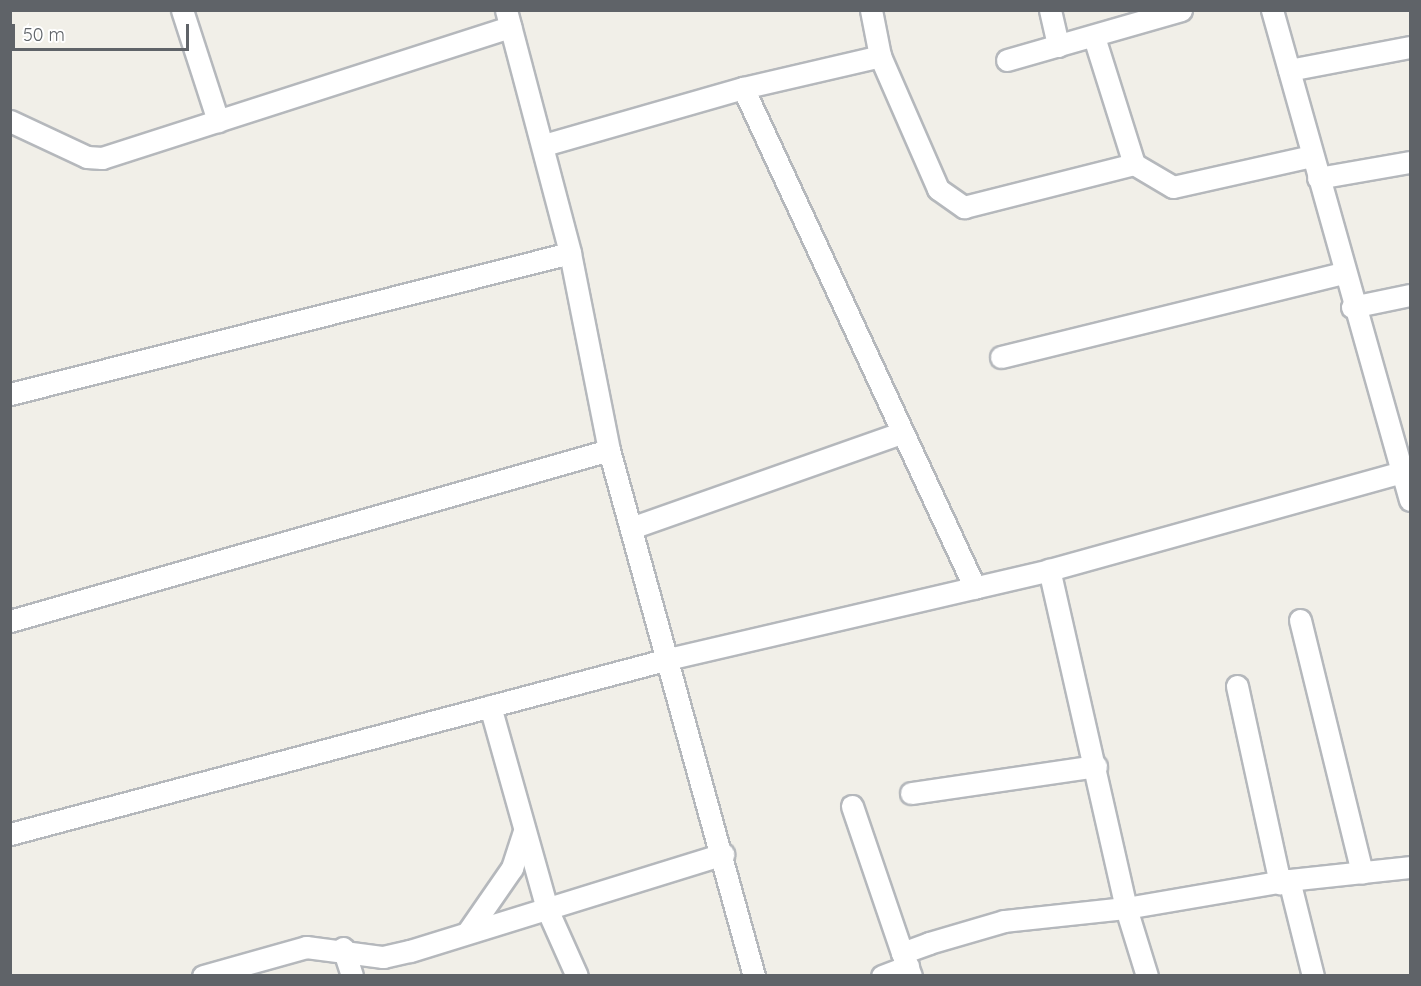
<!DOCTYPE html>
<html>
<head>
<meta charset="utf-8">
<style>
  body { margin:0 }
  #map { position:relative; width:1421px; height:986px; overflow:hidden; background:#f1efe8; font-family:Quicksand,sans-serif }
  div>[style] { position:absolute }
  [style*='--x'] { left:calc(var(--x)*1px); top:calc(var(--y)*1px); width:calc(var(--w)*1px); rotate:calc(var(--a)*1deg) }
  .roads { filter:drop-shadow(2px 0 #b5b8bc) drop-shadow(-2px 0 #b5b8bc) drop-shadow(0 2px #b5b8bc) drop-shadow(0 -2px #b5b8bc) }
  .minor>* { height:21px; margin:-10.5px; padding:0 10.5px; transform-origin:10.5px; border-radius:10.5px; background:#fff }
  span { translate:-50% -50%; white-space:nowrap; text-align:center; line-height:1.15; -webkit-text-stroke:4.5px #fff; paint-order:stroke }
  .frame { position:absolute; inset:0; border:12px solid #5f6368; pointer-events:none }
  .scale { position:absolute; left:12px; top:24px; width:177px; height:27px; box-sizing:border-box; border:3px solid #5f6368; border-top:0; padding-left:8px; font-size:18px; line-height:21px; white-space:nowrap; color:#5f6368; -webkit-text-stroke:4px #fff; paint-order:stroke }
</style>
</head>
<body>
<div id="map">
  <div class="roads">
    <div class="minor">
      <i style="--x:182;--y:10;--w:117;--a:72"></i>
      <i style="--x:506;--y:10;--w:251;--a:75.2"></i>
      <i style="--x:570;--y:253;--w:201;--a:78.8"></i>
      <i style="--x:609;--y:450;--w:546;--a:74.59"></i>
      <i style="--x:871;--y:10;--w:47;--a:78.9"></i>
      <i style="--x:880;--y:56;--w:145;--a:66.4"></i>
      <i style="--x:938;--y:189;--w:32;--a:35"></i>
      <i style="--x:964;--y:207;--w:175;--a:-14.2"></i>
      <i style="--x:1134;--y:164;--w:45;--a:30.5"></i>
      <i style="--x:1173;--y:187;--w:142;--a:-12.6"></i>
      <i style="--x:1050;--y:10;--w:37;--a:77"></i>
      <i style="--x:1272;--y:10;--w:509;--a:74.27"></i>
      <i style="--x:1094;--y:37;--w:133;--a:72.5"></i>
      <i style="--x:1007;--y:60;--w:181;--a:-16"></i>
      <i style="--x:1289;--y:70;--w:123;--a:-10.8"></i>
      <i style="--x:743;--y:88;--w:551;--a:65.11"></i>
      <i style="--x:10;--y:121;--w:85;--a:25.1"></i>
      <i style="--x:87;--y:157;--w:15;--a:4"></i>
      <i style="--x:102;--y:158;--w:429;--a:-17.8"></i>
      <i style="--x:544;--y:145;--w:207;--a:-16"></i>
      <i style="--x:743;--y:88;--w:141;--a:-13.1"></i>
      <i style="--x:1318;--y:178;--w:93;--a:-9.9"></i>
      <i style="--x:1352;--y:307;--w:59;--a:-11.7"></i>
      <i style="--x:1001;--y:357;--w:352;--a:-13.8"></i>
      <i style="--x:10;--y:394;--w:577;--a:-14.13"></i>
      <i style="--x:631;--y:528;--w:286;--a:-19.4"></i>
      <i style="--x:1300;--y:620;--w:260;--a:76.2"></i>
      <i style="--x:10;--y:621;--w:623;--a:-15.93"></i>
      <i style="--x:1237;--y:686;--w:202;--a:77.7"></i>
      <i style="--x:490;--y:706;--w:211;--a:74.3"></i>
      <i style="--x:547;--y:909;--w:73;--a:65.9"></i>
      <i style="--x:911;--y:793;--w:187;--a:-8.3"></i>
      <i style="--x:852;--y:806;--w:155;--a:71.2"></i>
      <i style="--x:10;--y:834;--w:681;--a:-14.89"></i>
      <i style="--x:668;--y:659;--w:391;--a:-13.1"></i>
      <i style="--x:1049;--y:570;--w:375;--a:-15.5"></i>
      <i style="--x:1289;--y:880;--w:99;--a:76"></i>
      <i style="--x:467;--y:933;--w:79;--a:-55.3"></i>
      <i style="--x:512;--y:868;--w:39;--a:-72"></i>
      <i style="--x:343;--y:948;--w:29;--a:72"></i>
      <i style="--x:203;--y:976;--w:107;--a:-15.7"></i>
      <i style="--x:306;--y:947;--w:78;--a:7.4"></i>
      <i style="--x:383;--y:957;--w:28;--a:-13"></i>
      <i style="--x:410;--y:951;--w:328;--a:-17.2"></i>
      <i style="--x:882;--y:976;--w:28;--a:-21"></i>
      <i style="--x:911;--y:976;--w:25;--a:-111"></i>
      <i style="--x:902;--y:953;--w:29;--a:-20"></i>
      <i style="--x:929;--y:943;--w:78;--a:-16.3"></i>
      <i style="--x:1004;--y:921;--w:123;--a:-6.1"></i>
      <i style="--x:1126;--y:908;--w:347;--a:-102.8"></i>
      <i style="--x:1147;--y:976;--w:71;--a:-107.2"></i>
      <i style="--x:1126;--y:908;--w:165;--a:-9.7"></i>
      <i style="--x:1289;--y:880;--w:122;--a:-6.1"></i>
    </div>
  </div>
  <div class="frame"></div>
  <div class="scale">50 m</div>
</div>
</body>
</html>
